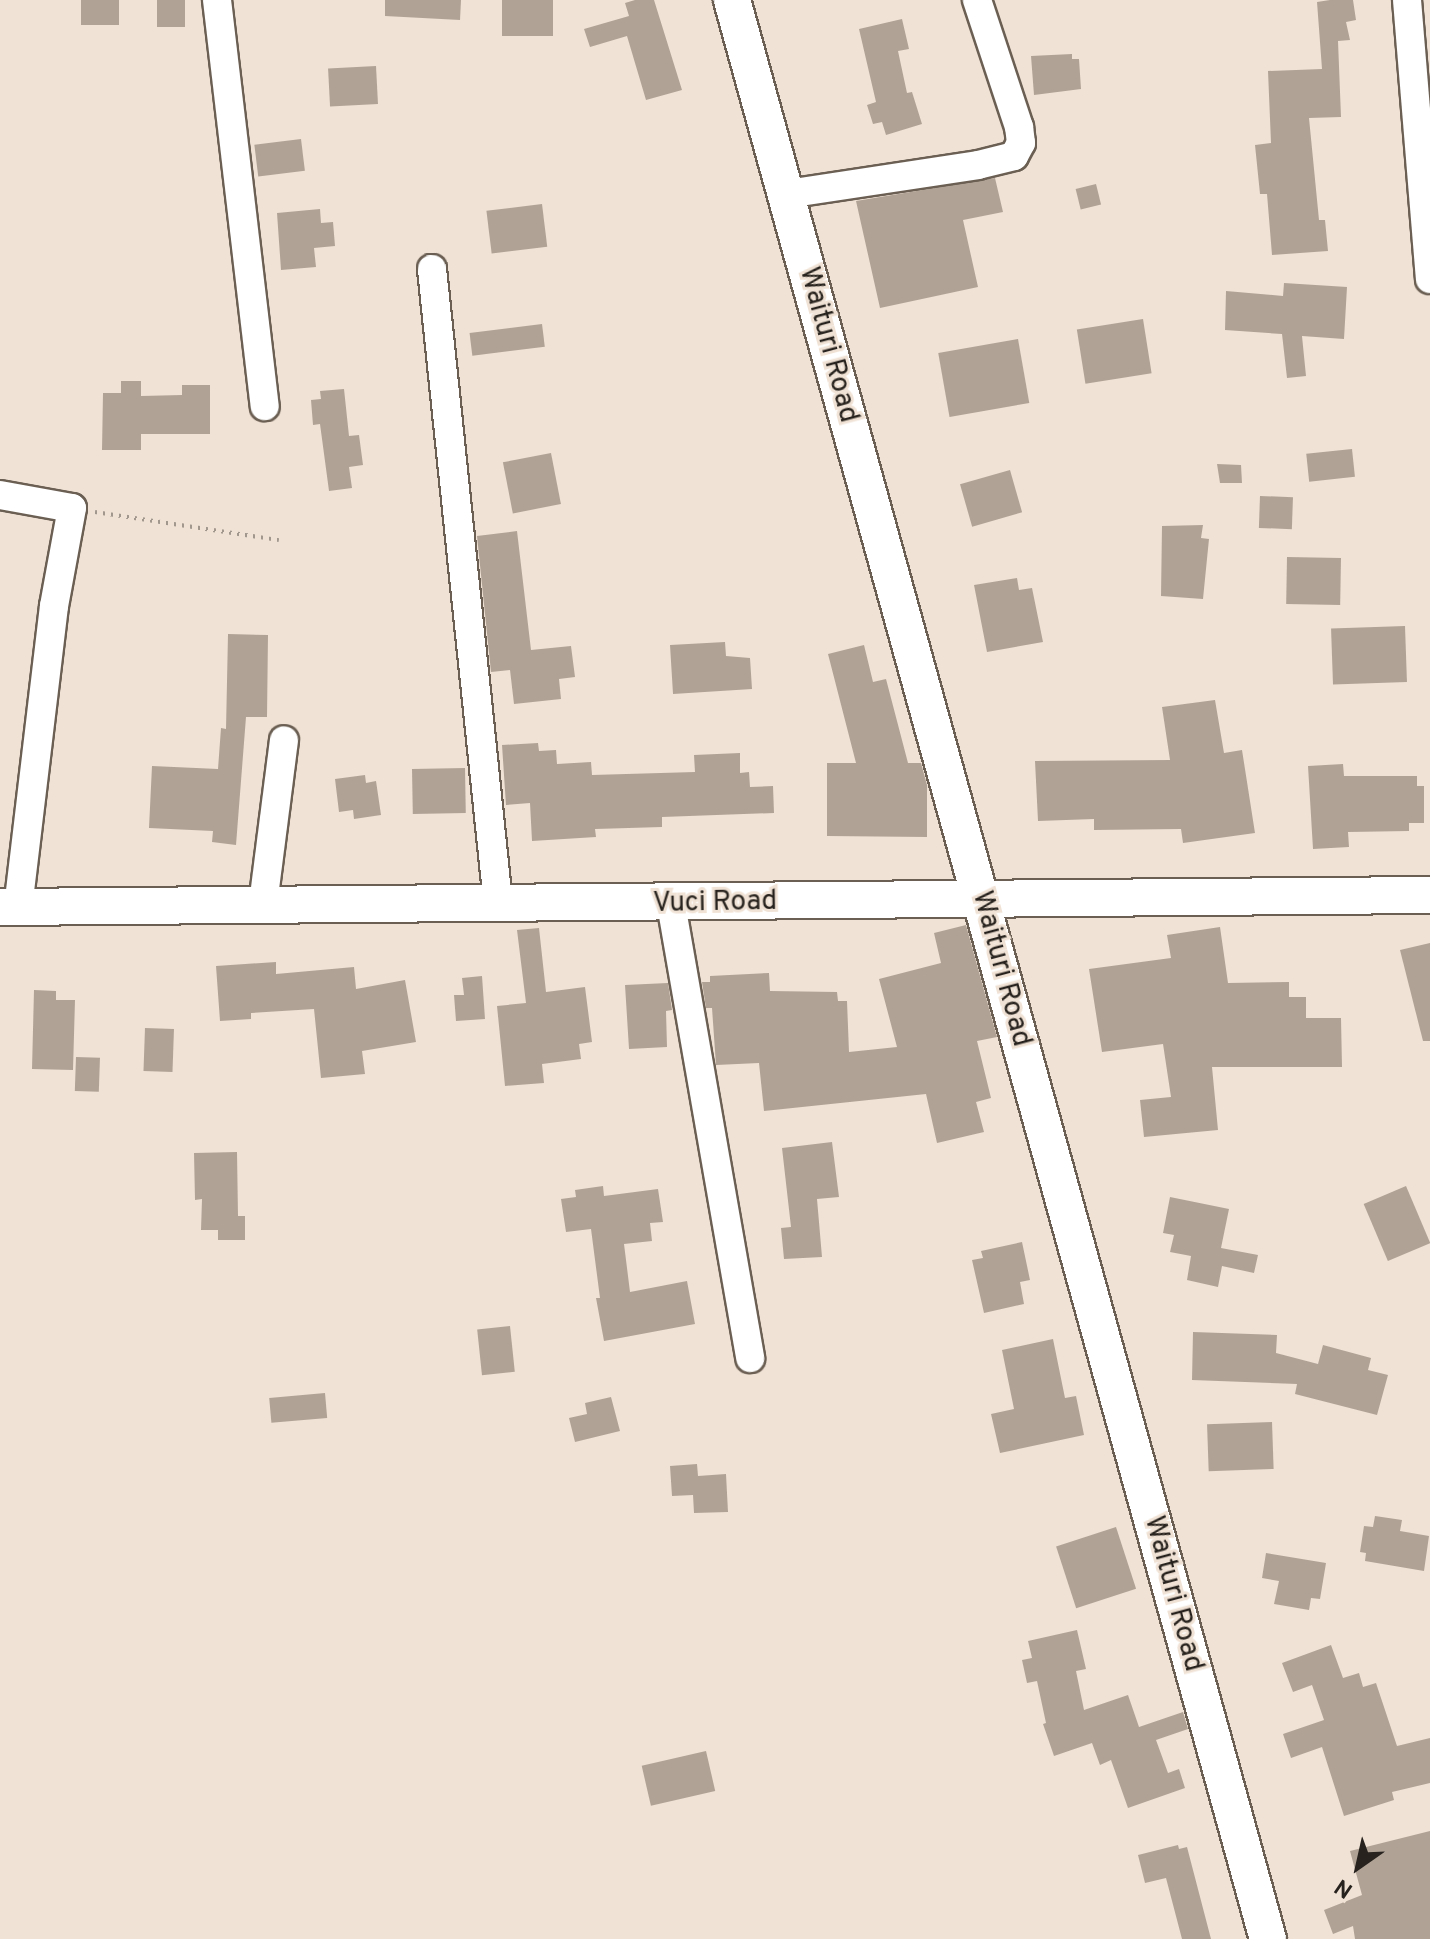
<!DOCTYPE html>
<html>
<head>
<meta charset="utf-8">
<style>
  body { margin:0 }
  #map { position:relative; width:1430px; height:1939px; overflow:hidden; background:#f0e2d5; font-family:Overpass,sans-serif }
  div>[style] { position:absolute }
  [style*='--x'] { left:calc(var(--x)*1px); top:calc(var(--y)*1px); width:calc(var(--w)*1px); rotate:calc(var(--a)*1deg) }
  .building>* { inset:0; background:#b0a396; transform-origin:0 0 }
  .path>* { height:4px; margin-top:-2px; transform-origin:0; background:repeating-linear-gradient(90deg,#a2978d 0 2px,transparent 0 8px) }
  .roads { filter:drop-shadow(2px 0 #6b5f53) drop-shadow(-2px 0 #6b5f53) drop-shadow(0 2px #6b5f53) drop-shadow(0 -2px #6b5f53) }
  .minor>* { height:28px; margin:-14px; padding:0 14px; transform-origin:14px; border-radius:14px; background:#fff }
  .major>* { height:36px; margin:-18px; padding:0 18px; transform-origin:18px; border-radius:18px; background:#fff }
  span { translate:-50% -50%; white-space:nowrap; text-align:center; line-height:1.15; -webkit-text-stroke:6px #f0e2d5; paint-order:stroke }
  .street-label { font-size:28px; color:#27221d }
  .north { position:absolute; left:1318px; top:1827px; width:80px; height:80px; -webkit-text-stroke:6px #f0e2d5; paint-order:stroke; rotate:214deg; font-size:22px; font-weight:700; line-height:32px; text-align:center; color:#27221d }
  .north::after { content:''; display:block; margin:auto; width:28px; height:36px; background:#27221d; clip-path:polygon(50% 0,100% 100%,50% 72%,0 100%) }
</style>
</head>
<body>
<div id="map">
  <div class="building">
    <i style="left:81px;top:0;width:38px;height:25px"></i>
    <i style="left:157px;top:0;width:28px;height:27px"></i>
    <i style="clip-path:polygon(385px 0,461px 0,460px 20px,385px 16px)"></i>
    <i style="left:502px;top:0;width:51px;height:36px"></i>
    <i style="clip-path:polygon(635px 0,654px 0,682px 90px,646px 100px,627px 36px,590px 47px,584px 29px,629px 16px,625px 3px)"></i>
    <i style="clip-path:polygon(1330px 0,1353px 0,1356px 20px,1346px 22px,1350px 40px,1338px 41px,1341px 117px,1309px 118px,1319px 220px,1325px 220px,1328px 251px,1272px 255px,1267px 194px,1260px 194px,1255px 145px,1271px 143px,1268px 71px,1322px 69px,1317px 2px)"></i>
    <i style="clip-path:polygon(902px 19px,909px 49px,898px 51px,907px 93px,912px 92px,922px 124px,886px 135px,882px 122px,873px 124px,867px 105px,876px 102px,859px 29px)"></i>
    <i style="clip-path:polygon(1072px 54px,1072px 59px,1079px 59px,1081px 89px,1034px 95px,1031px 56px)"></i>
    <i style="left:376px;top:66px;width:38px;height:48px;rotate:87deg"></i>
    <i style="left:301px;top:139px;width:32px;height:47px;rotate:83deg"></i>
    <i style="clip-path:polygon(995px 178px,1003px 212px,963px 220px,978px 287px,880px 308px,856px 201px)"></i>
    <i style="left:1096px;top:184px;width:21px;height:21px;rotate:76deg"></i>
    <i style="left:542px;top:204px;width:43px;height:56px;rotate:83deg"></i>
    <i style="clip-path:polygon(320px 209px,321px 223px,333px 222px,335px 246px,314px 248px,316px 267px,281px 270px,277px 213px)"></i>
    <i style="clip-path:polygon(1284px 283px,1347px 287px,1344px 339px,1302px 336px,1306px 376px,1287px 378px,1282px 334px,1225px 330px,1226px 291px,1283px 296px)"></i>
    <i style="left:1143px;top:319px;width:55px;height:67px;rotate:81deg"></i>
    <i style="left:542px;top:324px;width:23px;height:73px;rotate:83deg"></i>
    <i style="left:1018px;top:339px;width:65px;height:81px;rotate:80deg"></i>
    <i style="clip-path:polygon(121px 381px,141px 381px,141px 396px,182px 395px,182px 385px,210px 385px,210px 434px,141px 434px,141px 450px,102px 450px,103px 393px,121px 393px)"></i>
    <i style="clip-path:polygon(344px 389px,349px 436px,359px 435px,363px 465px,349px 467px,352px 488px,329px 491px,320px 424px,313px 425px,311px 400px,321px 399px,320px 391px)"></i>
    <i style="left:1352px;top:449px;width:28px;height:46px;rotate:84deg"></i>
    <i style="left:551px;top:453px;width:52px;height:49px;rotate:79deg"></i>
    <i style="clip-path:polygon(1217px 464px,1241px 465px,1242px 483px,1220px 483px)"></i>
    <i style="left:1010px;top:470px;width:44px;height:52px;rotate:74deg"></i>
    <i style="left:1260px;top:496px;width:33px;height:32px;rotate:2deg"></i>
    <i style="clip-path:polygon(1203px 525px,1201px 538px,1209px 539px,1203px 599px,1161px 596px,1162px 526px)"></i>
    <i style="clip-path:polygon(517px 531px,531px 650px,571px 646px,575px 677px,559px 679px,561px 699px,514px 704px,510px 670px,491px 672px,477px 536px)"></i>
    <i style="left:1287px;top:557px;width:54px;height:47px;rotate:1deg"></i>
    <i style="clip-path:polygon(1017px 578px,1019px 590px,1032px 588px,1043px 642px,987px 652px,974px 585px)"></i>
    <i style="left:1405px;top:626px;width:56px;height:74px;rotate:88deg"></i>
    <i style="clip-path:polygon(228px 634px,268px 635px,267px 717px,246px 717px,236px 845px,212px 842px,213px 831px,149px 828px,152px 766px,218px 769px,221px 728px,226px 729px)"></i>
    <i style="clip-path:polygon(725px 642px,726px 656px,750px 658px,752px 689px,673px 694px,670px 645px)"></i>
    <i style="clip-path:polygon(864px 645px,873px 682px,886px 679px,908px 763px,921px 763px,927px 785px,927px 837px,827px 836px,827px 763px,856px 763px,828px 654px)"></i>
    <i style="clip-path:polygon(1215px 700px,1224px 753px,1242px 750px,1255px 833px,1183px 843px,1181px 829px,1094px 830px,1094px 819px,1038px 821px,1035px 761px,1170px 760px,1162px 707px)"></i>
    <i style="clip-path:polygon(538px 743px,539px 751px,556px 750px,557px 764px,591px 762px,592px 775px,695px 772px,694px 755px,740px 753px,740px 773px,749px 772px,750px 787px,773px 786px,774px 813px,662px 817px,662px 827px,595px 829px,596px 837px,532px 841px,530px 803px,506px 805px,502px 745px)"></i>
    <i style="clip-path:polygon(1343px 764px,1344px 776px,1417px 776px,1417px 786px,1424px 786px,1424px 823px,1409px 823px,1409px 831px,1348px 832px,1349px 847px,1313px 849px,1308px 766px)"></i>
    <i style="left:465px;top:768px;width:45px;height:53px;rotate:89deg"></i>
    <i style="clip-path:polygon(365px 775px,366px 783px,376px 781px,381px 815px,354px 819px,353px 810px,339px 812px,335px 779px)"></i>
    <i style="clip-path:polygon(966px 925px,997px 1037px,977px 1041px,991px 1098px,976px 1102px,984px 1132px,937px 1143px,926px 1094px,764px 1111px,759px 1063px,716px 1065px,712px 1008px,706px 1008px,702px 982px,710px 982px,710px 976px,769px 973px,770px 991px,837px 992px,838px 1001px,847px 1001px,849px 1052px,897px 1047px,879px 979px,941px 963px,934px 933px)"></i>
    <i style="clip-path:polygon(1220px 927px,1228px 983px,1289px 982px,1289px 997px,1306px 997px,1306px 1018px,1341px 1018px,1342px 1067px,1212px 1067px,1218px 1130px,1144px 1137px,1140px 1100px,1171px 1097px,1163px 1044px,1102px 1052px,1089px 969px,1171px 958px,1167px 935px)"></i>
    <i style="clip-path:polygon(539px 928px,546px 992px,585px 987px,592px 1042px,579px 1044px,581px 1059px,542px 1064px,544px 1083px,505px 1086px,497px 1006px,526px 1003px,517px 930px)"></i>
    <i style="clip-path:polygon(1430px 943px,1430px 1041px,1423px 1041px,1400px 950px)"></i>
    <i style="clip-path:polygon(276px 962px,276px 974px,354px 967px,356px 989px,405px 980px,416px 1042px,362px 1051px,365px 1074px,321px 1078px,314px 1009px,251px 1013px,251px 1019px,220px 1021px,216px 966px)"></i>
    <i style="clip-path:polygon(482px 976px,485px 1019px,456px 1021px,454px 995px,464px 995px,462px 978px)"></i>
    <i style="clip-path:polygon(668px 983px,672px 1010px,666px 1011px,667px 1047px,629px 1049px,625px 985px)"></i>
    <i style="clip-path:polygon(34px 990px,56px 991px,56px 1000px,75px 1000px,73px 1070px,32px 1069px)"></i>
    <i style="left:145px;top:1028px;width:29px;height:43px;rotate:2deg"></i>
    <i style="left:76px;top:1057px;width:24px;height:34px;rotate:2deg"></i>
    <i style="clip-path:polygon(832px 1142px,839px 1197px,817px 1199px,822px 1257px,784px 1259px,781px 1228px,791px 1227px,782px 1148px)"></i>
    <i style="clip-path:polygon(237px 1152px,238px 1216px,245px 1216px,245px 1240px,218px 1240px,218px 1230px,201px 1230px,202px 1199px,195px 1200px,194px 1153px)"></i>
    <i style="clip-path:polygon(603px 1186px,604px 1196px,658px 1189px,663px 1222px,650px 1223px,652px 1241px,624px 1244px,630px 1292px,687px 1281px,695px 1324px,604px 1341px,596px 1298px,600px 1298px,591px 1229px,566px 1232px,561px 1199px,576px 1197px,575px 1190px)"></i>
    <i style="left:1406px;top:1186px;width:62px;height:46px;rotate:67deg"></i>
    <i style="clip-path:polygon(1170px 1197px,1229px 1209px,1221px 1248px,1258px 1255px,1254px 1273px,1222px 1266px,1218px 1287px,1187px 1280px,1191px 1256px,1170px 1252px,1174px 1235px,1163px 1233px)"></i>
    <i style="clip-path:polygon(1022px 1242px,1030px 1280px,1020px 1282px,1024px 1304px,984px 1313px,972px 1260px,983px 1258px,981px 1251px)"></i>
    <i style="left:510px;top:1326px;width:46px;height:33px;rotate:84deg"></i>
    <i style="clip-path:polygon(1193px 1332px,1277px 1335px,1276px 1353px,1318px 1364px,1323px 1345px,1371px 1358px,1368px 1370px,1388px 1375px,1377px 1415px,1295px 1394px,1297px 1384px,1192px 1380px)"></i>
    <i style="clip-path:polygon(1053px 1339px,1065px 1398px,1076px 1396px,1084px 1435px,1000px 1453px,991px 1414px,1014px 1409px,1002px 1350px)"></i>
    <i style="left:325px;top:1393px;width:25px;height:56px;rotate:85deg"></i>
    <i style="clip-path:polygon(611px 1397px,620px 1431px,575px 1442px,569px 1418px,587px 1414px,585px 1403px)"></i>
    <i style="left:1272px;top:1422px;width:47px;height:65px;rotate:88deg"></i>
    <i style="clip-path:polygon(697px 1464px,698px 1476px,726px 1474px,728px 1512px,694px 1513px,693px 1495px,672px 1496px,670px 1466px)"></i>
    <i style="clip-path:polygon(1375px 1516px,1402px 1520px,1400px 1531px,1429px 1536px,1424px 1571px,1365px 1561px,1366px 1553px,1360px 1552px,1364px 1526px,1373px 1527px)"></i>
    <i style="left:1116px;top:1527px;width:65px;height:63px;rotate:72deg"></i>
    <i style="clip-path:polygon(1266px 1553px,1326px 1563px,1320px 1599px,1311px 1598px,1309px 1610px,1274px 1604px,1279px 1581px,1262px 1578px)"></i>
    <i style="clip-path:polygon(1077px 1630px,1086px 1669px,1076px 1671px,1084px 1710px,1128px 1695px,1139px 1727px,1183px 1712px,1188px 1729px,1156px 1740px,1168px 1773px,1179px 1769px,1185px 1788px,1128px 1808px,1111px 1760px,1100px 1765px,1092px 1743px,1054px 1756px,1043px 1724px,1046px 1723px,1037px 1681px,1027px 1683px,1022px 1660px,1032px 1658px,1028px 1641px)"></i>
    <i style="clip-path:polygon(1331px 1645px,1343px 1678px,1359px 1673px,1363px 1687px,1376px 1683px,1397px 1746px,1430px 1738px,1430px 1783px,1392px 1792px,1394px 1800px,1344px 1816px,1322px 1747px,1291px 1758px,1283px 1734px,1324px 1720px,1312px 1685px,1293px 1692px,1282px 1663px)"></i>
    <i style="left:706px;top:1751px;width:41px;height:66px;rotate:77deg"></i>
    <i style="clip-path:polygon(1430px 1831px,1430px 1939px,1355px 1939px,1353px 1926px,1333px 1934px,1324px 1910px,1362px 1895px,1350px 1851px)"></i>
    <i style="clip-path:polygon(1178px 1845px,1179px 1849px,1187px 1847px,1211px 1939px,1182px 1939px,1166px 1878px,1145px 1883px,1138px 1855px)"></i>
  </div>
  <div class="path">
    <i style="--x:95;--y:512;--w:186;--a:8.7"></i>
  </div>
  <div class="roads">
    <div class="minor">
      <i style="--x:217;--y:0;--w:409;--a:83.3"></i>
      <i style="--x:1407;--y:0;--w:280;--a:85.3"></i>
      <i style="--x:787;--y:194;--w:193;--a:-8.6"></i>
      <i style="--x:978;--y:165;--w:37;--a:-14"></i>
      <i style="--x:1014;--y:156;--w:15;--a:-62"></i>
      <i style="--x:1021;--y:143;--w:16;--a:-97"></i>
      <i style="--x:1019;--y:127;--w:134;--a:-108.3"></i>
      <i style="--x:432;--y:269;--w:636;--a:84.05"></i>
      <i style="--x:0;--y:495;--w:73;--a:10.2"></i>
      <i style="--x:72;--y:508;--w:100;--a:100.4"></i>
      <i style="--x:54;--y:606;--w:303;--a:96.8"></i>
      <i style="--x:263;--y:904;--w:165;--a:-82.7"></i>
      <i style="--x:671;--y:904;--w:461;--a:80.1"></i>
    </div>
    <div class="major">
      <i style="--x:732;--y:0;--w:2012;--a:74.55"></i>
      <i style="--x:0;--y:907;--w:1430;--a:-0.48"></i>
    </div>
  </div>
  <div class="street-label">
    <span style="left:828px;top:345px;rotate:75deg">Waituri Road</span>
    <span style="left:715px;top:903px;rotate:-1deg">Vuci Road</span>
    <span style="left:1001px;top:969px;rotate:75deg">Waituri Road</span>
    <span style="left:1173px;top:1594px;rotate:75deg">Waituri Road</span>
  </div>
  <div class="north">N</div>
</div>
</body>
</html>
